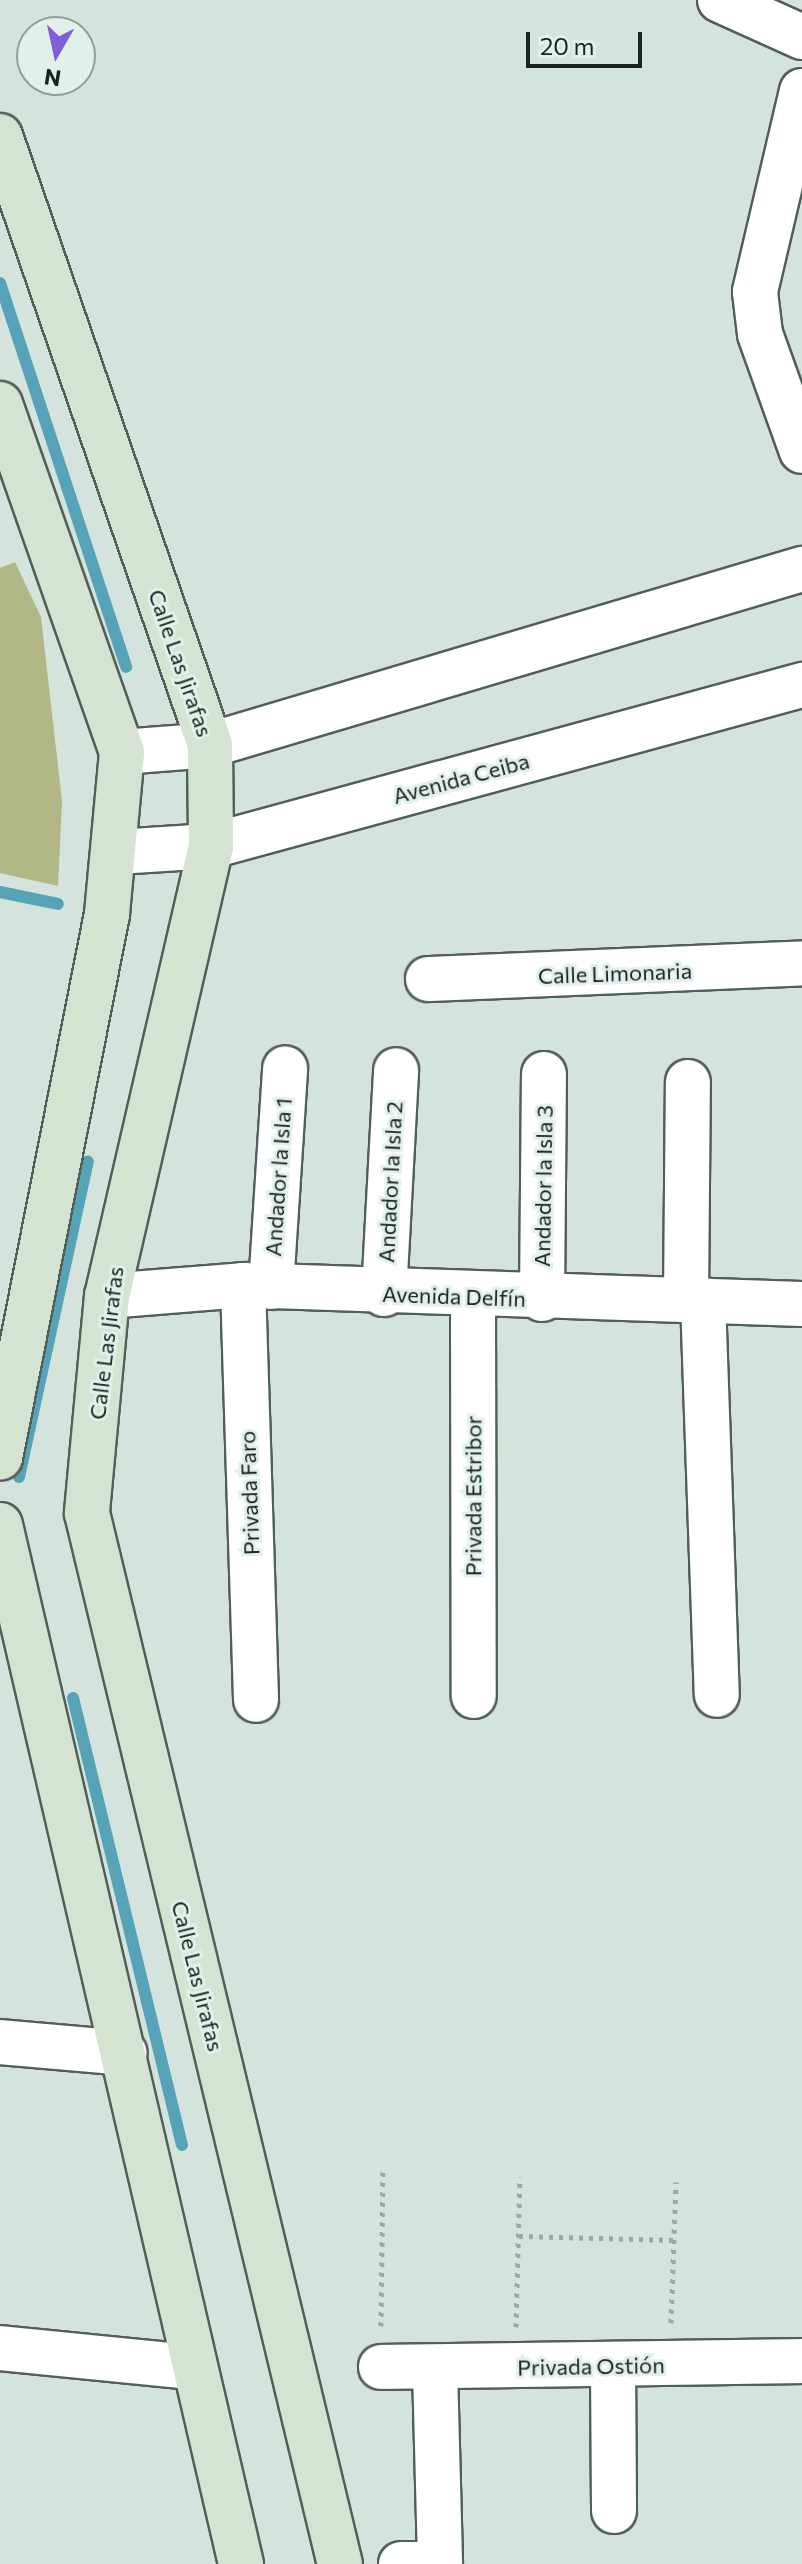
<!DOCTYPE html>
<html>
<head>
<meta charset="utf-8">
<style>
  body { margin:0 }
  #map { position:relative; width:802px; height:2564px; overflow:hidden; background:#d4e4dc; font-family:Commissioner,sans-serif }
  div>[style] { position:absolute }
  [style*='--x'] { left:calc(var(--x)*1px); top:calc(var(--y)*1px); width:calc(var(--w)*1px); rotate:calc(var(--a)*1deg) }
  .green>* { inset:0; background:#b1b885 }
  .stream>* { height:12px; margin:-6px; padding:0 6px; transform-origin:6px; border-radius:6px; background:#56a3b7 }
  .path>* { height:5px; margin-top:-2.5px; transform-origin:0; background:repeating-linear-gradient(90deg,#9ca9a2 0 4px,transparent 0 10px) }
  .roads { filter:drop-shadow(2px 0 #515f59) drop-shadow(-2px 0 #515f59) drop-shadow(0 2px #515f59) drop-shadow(0 -2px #515f59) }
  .street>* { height:44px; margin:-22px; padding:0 22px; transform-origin:22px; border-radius:22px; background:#fff }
  .secondary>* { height:44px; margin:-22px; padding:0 22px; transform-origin:22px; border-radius:22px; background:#d5e3d2 }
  span { translate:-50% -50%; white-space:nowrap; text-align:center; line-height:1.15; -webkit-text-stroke:6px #e1f1ea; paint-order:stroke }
  .street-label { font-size:22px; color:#1b211e }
  .north { position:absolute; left:16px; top:16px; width:80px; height:80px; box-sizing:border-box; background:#e1f1ea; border:2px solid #929e98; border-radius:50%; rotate:189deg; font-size:22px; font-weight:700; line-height:32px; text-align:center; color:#1b211e }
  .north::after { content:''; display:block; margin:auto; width:28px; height:36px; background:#825dd8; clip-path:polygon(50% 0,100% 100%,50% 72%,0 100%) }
  .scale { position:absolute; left:526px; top:32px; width:116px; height:36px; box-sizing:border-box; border:4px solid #1b211e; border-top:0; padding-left:10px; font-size:24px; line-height:28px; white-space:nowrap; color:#1b211e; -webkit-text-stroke:6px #e1f1ea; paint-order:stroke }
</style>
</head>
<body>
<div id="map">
  <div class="green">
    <i style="clip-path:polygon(15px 562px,41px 617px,62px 801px,58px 886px,0 873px,0 568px)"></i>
  </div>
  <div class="stream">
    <i style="--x:0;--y:283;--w:404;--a:71.8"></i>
    <i style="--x:0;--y:892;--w:59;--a:11.7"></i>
    <i style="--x:19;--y:1477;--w:323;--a:-77.7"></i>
    <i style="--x:73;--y:1698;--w:460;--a:76.3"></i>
  </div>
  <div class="path">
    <i style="--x:519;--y:2236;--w:155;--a:1.5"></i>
    <i style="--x:671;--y:2323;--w:141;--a:-88"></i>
    <i style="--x:381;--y:2326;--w:157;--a:-89.3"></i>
    <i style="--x:516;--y:2327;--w:150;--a:-88.5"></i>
  </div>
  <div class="roads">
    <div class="street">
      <i style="--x:720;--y:0;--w:90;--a:24.3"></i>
      <i style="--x:802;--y:91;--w:206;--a:103.2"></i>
      <i style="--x:755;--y:292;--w:42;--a:83.2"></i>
      <i style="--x:760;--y:334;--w:124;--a:70.3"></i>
      <i style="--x:122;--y:752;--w:88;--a:-4.5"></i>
      <i style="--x:210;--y:745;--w:618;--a:-16.56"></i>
      <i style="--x:117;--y:852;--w:94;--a:-3.7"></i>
      <i style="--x:211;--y:846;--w:613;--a:-15.24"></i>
      <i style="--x:428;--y:979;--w:374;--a:-2.4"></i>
      <i style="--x:243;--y:1285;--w:415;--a:88.2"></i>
      <i style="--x:271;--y:1287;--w:219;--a:-86.3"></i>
      <i style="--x:384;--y:1294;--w:224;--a:-86.9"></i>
      <i style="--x:473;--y:1295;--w:401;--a:89.9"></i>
      <i style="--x:107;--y:1296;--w:136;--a:-4.6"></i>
      <i style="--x:243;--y:1285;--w:559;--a:1.95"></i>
      <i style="--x:542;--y:1299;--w:225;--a:-89.5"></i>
      <i style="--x:686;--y:1300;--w:218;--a:-89.5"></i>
      <i style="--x:703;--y:1300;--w:395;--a:88"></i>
      <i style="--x:0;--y:2042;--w:125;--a:5"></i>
      <i style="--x:0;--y:2348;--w:191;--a:5.7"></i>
      <i style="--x:613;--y:2365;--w:146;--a:89.6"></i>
      <i style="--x:381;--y:2367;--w:421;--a:-0.8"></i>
      <i style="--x:435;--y:2369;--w:195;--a:88.5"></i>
      <i style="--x:401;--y:2564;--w:27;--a:0"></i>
    </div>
    <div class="secondary">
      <i style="--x:0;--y:136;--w:644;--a:70.97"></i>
      <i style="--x:210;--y:745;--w:101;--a:89.4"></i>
      <i style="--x:211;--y:846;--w:462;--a:103"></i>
      <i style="--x:107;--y:1296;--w:218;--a:95.3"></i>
      <i style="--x:87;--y:1513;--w:1081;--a:76.47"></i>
      <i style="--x:0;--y:404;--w:369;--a:70.7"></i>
      <i style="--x:122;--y:752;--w:163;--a:95.3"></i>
      <i style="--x:107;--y:914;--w:554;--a:101.13"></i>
      <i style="--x:0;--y:1525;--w:1067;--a:76.94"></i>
    </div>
  </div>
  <div class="street-label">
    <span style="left:181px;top:663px;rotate:71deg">Calle Las Jirafas</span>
    <span style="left:461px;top:778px;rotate:-15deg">Avenida Ceiba</span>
    <span style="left:615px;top:973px;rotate:-2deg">Calle Limonaria</span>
    <span style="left:278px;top:1177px;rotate:-86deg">Andador la Isla 1</span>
    <span style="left:390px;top:1182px;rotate:-87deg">Andador la Isla 2</span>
    <span style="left:543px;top:1186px;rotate:-89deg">Andador la Isla 3</span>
    <span style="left:454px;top:1296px;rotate:2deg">Avenida Delfín</span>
    <span style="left:106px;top:1343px;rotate:-83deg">Calle Las Jirafas</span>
    <span style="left:249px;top:1493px;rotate:-92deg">Privada Faro</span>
    <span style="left:473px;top:1496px;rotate:-90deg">Privada Estribor</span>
    <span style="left:198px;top:1976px;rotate:76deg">Calle Las Jirafas</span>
    <span style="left:591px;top:2366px;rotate:-1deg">Privada Ostión</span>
  </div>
  <div class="north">N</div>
  <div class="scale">20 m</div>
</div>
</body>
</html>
